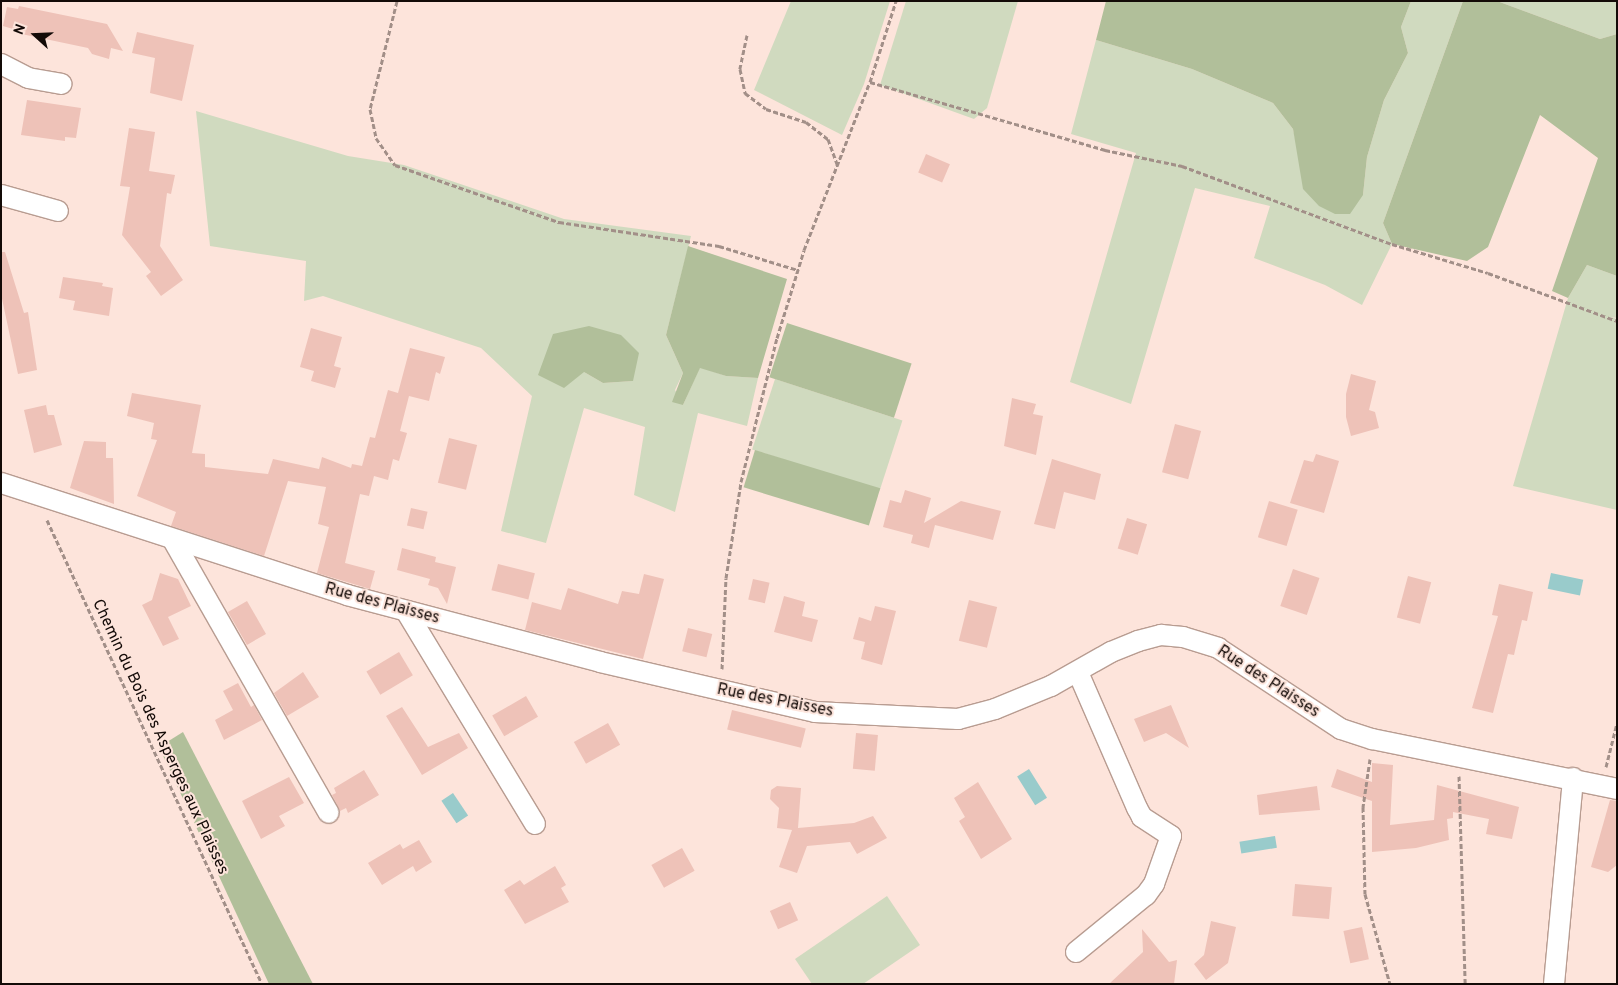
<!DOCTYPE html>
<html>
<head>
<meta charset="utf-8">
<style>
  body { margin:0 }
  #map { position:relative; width:1618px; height:985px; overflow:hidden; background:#fde4db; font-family:Overpass,sans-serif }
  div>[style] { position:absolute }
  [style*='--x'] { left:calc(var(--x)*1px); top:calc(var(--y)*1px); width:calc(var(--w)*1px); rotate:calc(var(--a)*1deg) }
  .green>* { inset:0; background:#d0dabf; transform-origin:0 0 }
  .forest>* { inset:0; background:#b1bf9a; transform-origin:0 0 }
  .water>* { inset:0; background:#99cbcb; transform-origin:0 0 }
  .building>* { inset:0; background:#eec2b8; transform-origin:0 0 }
  .path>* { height:3px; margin-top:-1.5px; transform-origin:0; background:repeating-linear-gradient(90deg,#a28f88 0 5px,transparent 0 7.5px) }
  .roads { filter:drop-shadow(1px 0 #b89c91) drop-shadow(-1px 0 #b89c91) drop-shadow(0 1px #b89c91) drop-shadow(0 -1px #b89c91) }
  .minor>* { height:20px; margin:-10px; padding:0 10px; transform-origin:10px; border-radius:10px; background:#fff }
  span { translate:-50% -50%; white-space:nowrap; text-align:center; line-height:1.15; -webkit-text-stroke:4px #fde4db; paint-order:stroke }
  .street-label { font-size:16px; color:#130a07 }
  .frame { position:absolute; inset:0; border:2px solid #130a07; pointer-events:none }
  .north { position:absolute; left:10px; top:10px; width:50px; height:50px; -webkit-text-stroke:4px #fde4db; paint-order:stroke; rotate:290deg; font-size:14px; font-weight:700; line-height:20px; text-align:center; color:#130a07 }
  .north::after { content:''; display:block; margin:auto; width:18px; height:22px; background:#130a07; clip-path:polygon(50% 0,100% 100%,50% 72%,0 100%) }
</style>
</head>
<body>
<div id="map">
  <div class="green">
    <i style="clip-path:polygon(791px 1px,890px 1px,864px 84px,842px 135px,754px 90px)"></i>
    <i style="clip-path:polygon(906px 1px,1018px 1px,987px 108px,974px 119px,880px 85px)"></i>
    <i style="clip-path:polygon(1411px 1px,1463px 1px,1383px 223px,1392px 244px,1362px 305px,1325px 285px,1254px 258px,1270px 206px,1195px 188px,1131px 404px,1070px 382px,1136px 153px,1071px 134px,1096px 40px,1192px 69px,1273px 103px,1293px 129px,1299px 155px,1363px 195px,1367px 157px,1384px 100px,1408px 53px,1401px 27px)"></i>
    <i style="clip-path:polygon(1497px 1px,1617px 1px,1617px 34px,1600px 39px)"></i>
    <i style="clip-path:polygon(evenodd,196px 111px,348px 156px,404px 165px,564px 219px,691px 236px,666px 335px,683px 373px,675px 390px,683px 405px,700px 367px,726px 376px,758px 378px,747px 426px,698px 413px,675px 512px,634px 495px,645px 427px,584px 408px,546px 543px,501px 531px,532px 396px,481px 348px,323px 296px,304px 301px,306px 261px,210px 246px,196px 111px,584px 372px,633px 381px,603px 383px,584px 372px)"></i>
    <i style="clip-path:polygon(1587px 265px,1617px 276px,1617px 318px,1611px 317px,1617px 319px,1617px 510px,1513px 486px,1568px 298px)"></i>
    <i style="left:775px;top:379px;width:134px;height:74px;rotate:18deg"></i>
    <i style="clip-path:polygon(887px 896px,920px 945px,863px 984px,812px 984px,795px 959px)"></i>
  </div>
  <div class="forest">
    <i style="clip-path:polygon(1106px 1px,1411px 1px,1401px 27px,1408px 53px,1384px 100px,1367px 157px,1363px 195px,1350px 214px,1335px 214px,1319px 206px,1303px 189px,1293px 129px,1273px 103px,1192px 69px,1096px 40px)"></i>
    <i style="clip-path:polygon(1463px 1px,1497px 1px,1600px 39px,1617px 34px,1617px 276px,1587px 265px,1568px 298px,1552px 291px,1598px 158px,1540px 115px,1488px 247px,1467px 261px,1392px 244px,1383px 223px)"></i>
    <i style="clip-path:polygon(688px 246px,787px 279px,758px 378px,726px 376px,700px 368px,683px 405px,672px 402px,683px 373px,666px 335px)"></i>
    <i style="left:787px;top:323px;width:131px;height:57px;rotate:18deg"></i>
    <i style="clip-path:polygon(589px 326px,621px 335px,639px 353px,633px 381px,603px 383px,584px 372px,564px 388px,538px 375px,553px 334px)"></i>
    <i style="left:755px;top:450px;width:131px;height:39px;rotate:17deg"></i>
    <i style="clip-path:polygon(183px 732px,313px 984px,269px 984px,159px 747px)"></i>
  </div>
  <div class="water">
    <i style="left:1551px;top:573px;width:33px;height:16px;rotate:12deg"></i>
    <i style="left:1029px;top:769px;width:34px;height:14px;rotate:58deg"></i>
    <i style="left:453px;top:793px;width:27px;height:14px;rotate:56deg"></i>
    <i style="left:1275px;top:836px;width:12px;height:36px;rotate:81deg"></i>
  </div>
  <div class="building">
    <i style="clip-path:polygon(19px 6px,107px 24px,123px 51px,111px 48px,109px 59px,92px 54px,88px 48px,12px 32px,13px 29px,3px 26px,7px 7px,18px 9px)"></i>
    <i style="clip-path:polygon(137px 32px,194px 45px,182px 101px,150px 93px,155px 58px,132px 53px)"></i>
    <i style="clip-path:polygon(27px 100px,81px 108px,76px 138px,65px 137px,65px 141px,21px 135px)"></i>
    <i style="clip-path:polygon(129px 128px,155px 132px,149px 171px,175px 175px,171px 194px,167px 193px,160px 246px,183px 280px,161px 296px,146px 276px,151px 272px,122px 235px,130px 187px,120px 186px)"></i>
    <i style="left:926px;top:154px;width:26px;height:20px;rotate:23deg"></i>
    <i style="clip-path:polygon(1px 252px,5px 252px,24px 313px,28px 312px,37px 370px,18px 374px,1px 294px)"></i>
    <i style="clip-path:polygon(63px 277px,103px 283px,102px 286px,113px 288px,109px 316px,73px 310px,75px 301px,59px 298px)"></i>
    <i style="clip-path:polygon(311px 328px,342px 337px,334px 366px,341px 368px,335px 388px,311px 381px,314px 371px,300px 367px)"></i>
    <i style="clip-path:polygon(410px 348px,445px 357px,440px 374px,436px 372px,429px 401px,409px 396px,400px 431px,407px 433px,399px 461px,393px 459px,388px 480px,374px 476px,369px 496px,360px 494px,345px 563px,375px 571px,370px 589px,317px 573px,329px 527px,318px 524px,326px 487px,288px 481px,264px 556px,171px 526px,176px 512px,137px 496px,157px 440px,151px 439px,154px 423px,127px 416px,132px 393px,201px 405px,192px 453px,205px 454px,205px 467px,268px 474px,273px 459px,319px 469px,322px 457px,351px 468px,352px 464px,362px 466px,370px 437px,375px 438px,388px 390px,398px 393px)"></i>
    <i style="clip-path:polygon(1351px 374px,1376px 381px,1369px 410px,1375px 412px,1379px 428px,1351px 436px,1346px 417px,1346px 394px)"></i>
    <i style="clip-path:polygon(1012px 398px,1036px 404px,1033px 414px,1043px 416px,1036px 455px,1004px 446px)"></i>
    <i style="clip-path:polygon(46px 405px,48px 415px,54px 415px,62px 445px,34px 453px,24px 410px)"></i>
    <i style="left:1175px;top:424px;width:27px;height:50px;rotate:15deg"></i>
    <i style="left:449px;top:438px;width:29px;height:46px;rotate:14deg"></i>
    <i style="clip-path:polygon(84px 441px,106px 442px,106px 458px,113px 458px,114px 504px,70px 488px)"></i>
    <i style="clip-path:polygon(1316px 454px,1339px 461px,1324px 513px,1290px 503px,1304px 460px,1313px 462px)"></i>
    <i style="clip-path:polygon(1052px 459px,1101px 474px,1095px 500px,1064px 492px,1055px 529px,1034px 524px)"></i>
    <i style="clip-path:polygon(905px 490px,931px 498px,924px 523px,961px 501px,1001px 511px,993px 540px,935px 525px,929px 548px,911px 543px,913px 535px,883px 527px,890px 500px,901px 503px)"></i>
    <i style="left:1269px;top:501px;width:30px;height:38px;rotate:17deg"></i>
    <i style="left:411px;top:508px;width:17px;height:18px;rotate:13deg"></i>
    <i style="left:1127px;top:518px;width:21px;height:32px;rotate:17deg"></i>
    <i style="clip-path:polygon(402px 548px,436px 557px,435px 562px,456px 567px,447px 604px,438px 588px,428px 585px,430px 579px,397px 570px)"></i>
    <i style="left:498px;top:564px;width:38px;height:27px;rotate:14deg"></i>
    <i style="left:1293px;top:569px;width:28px;height:39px;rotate:19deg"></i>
    <i style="clip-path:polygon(160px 573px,178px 579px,191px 606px,168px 617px,179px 639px,163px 646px,142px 605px,152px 600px)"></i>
    <i style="clip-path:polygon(644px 574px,664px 579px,643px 659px,525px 630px,532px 602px,561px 610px,568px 588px,618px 604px,622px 591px,639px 594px)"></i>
    <i style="left:1408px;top:576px;width:24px;height:43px;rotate:15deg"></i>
    <i style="left:753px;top:579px;width:17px;height:21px;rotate:13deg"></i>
    <i style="clip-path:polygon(1499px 584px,1533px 592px,1527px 621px,1522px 620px,1514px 655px,1508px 654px,1493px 713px,1472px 708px,1498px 616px,1492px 615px)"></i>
    <i style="clip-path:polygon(784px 596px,805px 602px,802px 616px,818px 620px,812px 642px,774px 632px)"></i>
    <i style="left:969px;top:600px;width:29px;height:42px;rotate:14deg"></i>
    <i style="left:247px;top:601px;width:38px;height:22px;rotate:60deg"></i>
    <i style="clip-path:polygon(875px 606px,896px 611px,882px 665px,861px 659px,865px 642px,853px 639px,859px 617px,871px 621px)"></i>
    <i style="left:688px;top:628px;width:25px;height:24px;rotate:14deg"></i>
    <i style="left:399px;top:652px;width:27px;height:38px;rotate:59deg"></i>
    <i style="clip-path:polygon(303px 672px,319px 697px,287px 716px,274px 693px)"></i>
    <i style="clip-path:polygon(238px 683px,251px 707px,254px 705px,262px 720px,224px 740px,215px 720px,233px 710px,223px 691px)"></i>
    <i style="left:526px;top:696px;width:24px;height:39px;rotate:60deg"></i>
    <i style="clip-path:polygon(1171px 705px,1189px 748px,1166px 733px,1144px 742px,1134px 719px)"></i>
    <i style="clip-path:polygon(402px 707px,428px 747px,459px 733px,468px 748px,422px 775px,386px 716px)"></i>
    <i style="left:732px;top:710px;width:76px;height:20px;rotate:14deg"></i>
    <i style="left:608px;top:723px;width:25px;height:39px;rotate:61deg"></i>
    <i style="left:856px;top:733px;width:22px;height:36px;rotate:5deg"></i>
    <i style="clip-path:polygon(1372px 763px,1393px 765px,1390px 825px,1434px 820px,1437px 785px,1519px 807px,1512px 839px,1486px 834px,1489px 819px,1453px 812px,1453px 818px,1447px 819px,1449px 840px,1416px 848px,1372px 852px,1372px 801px,1331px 787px,1337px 769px,1372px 782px)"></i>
    <i style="clip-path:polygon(364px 770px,379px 795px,348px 813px,346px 808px,340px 811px,332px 795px,336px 793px,334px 788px)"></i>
    <i style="clip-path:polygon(289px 777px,304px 803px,279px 816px,285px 826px,261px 839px,242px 801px)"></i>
    <i style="clip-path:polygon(978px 782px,1012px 839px,981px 859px,959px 821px,965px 817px,954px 798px)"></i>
    <i style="clip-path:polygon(777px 786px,801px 788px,798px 828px,854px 823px,873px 816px,887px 838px,857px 854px,850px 842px,807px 846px,797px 873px,779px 867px,792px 830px,777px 828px,779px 808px,770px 799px,771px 790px)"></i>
    <i style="clip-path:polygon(1317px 786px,1320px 810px,1259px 815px,1257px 795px)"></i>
    <i style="clip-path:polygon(1610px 800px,1617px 801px,1617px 865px,1608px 872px,1591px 867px)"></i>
    <i style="clip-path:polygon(419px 840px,432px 862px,416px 872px,413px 866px,382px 885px,368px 863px,400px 844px,403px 849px)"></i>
    <i style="left:682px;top:848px;width:26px;height:35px;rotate:61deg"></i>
    <i style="clip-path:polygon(555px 866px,566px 885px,561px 888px,569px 902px,525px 924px,504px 890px,520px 880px,524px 885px)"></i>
    <i style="left:1295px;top:884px;width:37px;height:32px;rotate:5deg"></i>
    <i style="left:790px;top:902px;width:20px;height:22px;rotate:66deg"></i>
    <i style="clip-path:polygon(1211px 921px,1236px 927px,1228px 963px,1206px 980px,1194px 964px,1204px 955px)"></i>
    <i style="left:1362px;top:927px;width:33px;height:19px;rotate:78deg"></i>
    <i style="clip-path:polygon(1142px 929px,1169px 962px,1177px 960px,1174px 984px,1109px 984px,1143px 952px)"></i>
  </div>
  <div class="path">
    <i style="--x:397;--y:1;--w:111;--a:104"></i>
    <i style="--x:370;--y:109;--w:30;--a:78"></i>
    <i style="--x:376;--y:138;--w:33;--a:55"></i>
    <i style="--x:395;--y:165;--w:174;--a:19.2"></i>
    <i style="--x:559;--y:222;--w:162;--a:8.5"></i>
    <i style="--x:719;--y:246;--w:83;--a:16.9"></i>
    <i style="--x:747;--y:35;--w:35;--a:102"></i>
    <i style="--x:740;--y:69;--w:25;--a:78"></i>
    <i style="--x:745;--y:93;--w:26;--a:37"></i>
    <i style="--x:766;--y:109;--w:42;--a:18"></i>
    <i style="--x:806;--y:122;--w:28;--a:38"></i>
    <i style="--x:828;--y:139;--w:27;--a:70"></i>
    <i style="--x:870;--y:82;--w:245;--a:16.1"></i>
    <i style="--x:1105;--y:150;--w:79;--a:11.7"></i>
    <i style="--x:1182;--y:166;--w:224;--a:20.4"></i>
    <i style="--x:1392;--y:244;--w:100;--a:16.8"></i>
    <i style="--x:1488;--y:273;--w:138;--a:20.4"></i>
    <i style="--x:47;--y:520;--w:511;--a:65.14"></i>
    <i style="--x:722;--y:669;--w:91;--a:-87.5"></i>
    <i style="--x:726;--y:578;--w:97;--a:-81.1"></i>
    <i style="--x:741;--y:482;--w:148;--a:-76"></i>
    <i style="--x:777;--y:338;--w:92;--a:-72.9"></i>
    <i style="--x:804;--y:250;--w:180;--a:-68.6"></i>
    <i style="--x:870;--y:82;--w:85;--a:-72.2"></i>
    <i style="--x:1370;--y:759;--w:49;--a:98.3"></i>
    <i style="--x:1363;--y:807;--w:87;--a:88.7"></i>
    <i style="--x:1365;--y:894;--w:93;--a:74.5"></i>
    <i style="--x:1606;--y:767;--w:45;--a:-76"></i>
    <i style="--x:1459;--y:776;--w:208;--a:88.3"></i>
  </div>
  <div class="roads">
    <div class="minor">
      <i style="--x:1;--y:64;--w:30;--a:27"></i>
      <i style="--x:28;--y:78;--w:34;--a:10"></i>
      <i style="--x:1;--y:195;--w:59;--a:15.7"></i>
      <i style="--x:1;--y:483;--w:364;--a:17.9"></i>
      <i style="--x:347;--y:595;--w:262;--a:14.8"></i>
      <i style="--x:600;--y:662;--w:221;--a:13.1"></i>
      <i style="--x:815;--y:712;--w:143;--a:2.8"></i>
      <i style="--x:958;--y:719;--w:38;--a:-15"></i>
      <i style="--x:995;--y:709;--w:61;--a:-22.3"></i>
      <i style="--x:1051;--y:686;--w:69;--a:-29.5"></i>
      <i style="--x:1111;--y:652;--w:29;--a:-22"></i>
      <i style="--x:1138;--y:641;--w:24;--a:-15"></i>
      <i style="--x:1161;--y:635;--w:22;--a:5"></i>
      <i style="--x:1183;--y:637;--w:37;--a:17"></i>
      <i style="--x:1218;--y:648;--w:147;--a:33.4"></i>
      <i style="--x:1341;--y:729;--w:33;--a:18"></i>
      <i style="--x:1372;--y:739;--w:250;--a:11.5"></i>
      <i style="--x:173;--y:540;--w:314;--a:60.3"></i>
      <i style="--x:406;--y:611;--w:249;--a:58.8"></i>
      <i style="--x:1076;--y:952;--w:90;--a:-39.2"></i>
      <i style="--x:1146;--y:895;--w:14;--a:-54"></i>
      <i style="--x:1154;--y:884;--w:51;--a:-70.5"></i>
      <i style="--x:1171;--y:836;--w:35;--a:-147"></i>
      <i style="--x:1142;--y:817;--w:10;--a:-119"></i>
      <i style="--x:1137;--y:808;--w:148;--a:-113.5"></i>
      <i style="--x:1554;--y:984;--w:207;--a:-84.7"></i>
    </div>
  </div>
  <div class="street-label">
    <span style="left:382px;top:604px;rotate:15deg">Rue des Plaisses</span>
    <span style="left:1268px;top:682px;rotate:33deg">Rue des Plaisses</span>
    <span style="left:775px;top:701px;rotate:11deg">Rue des Plaisses</span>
    <span style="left:160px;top:737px;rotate:65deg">Chemin du Bois des Asperges aux Plaisses</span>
  </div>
  <div class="frame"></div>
  <div class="north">N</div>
</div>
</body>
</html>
